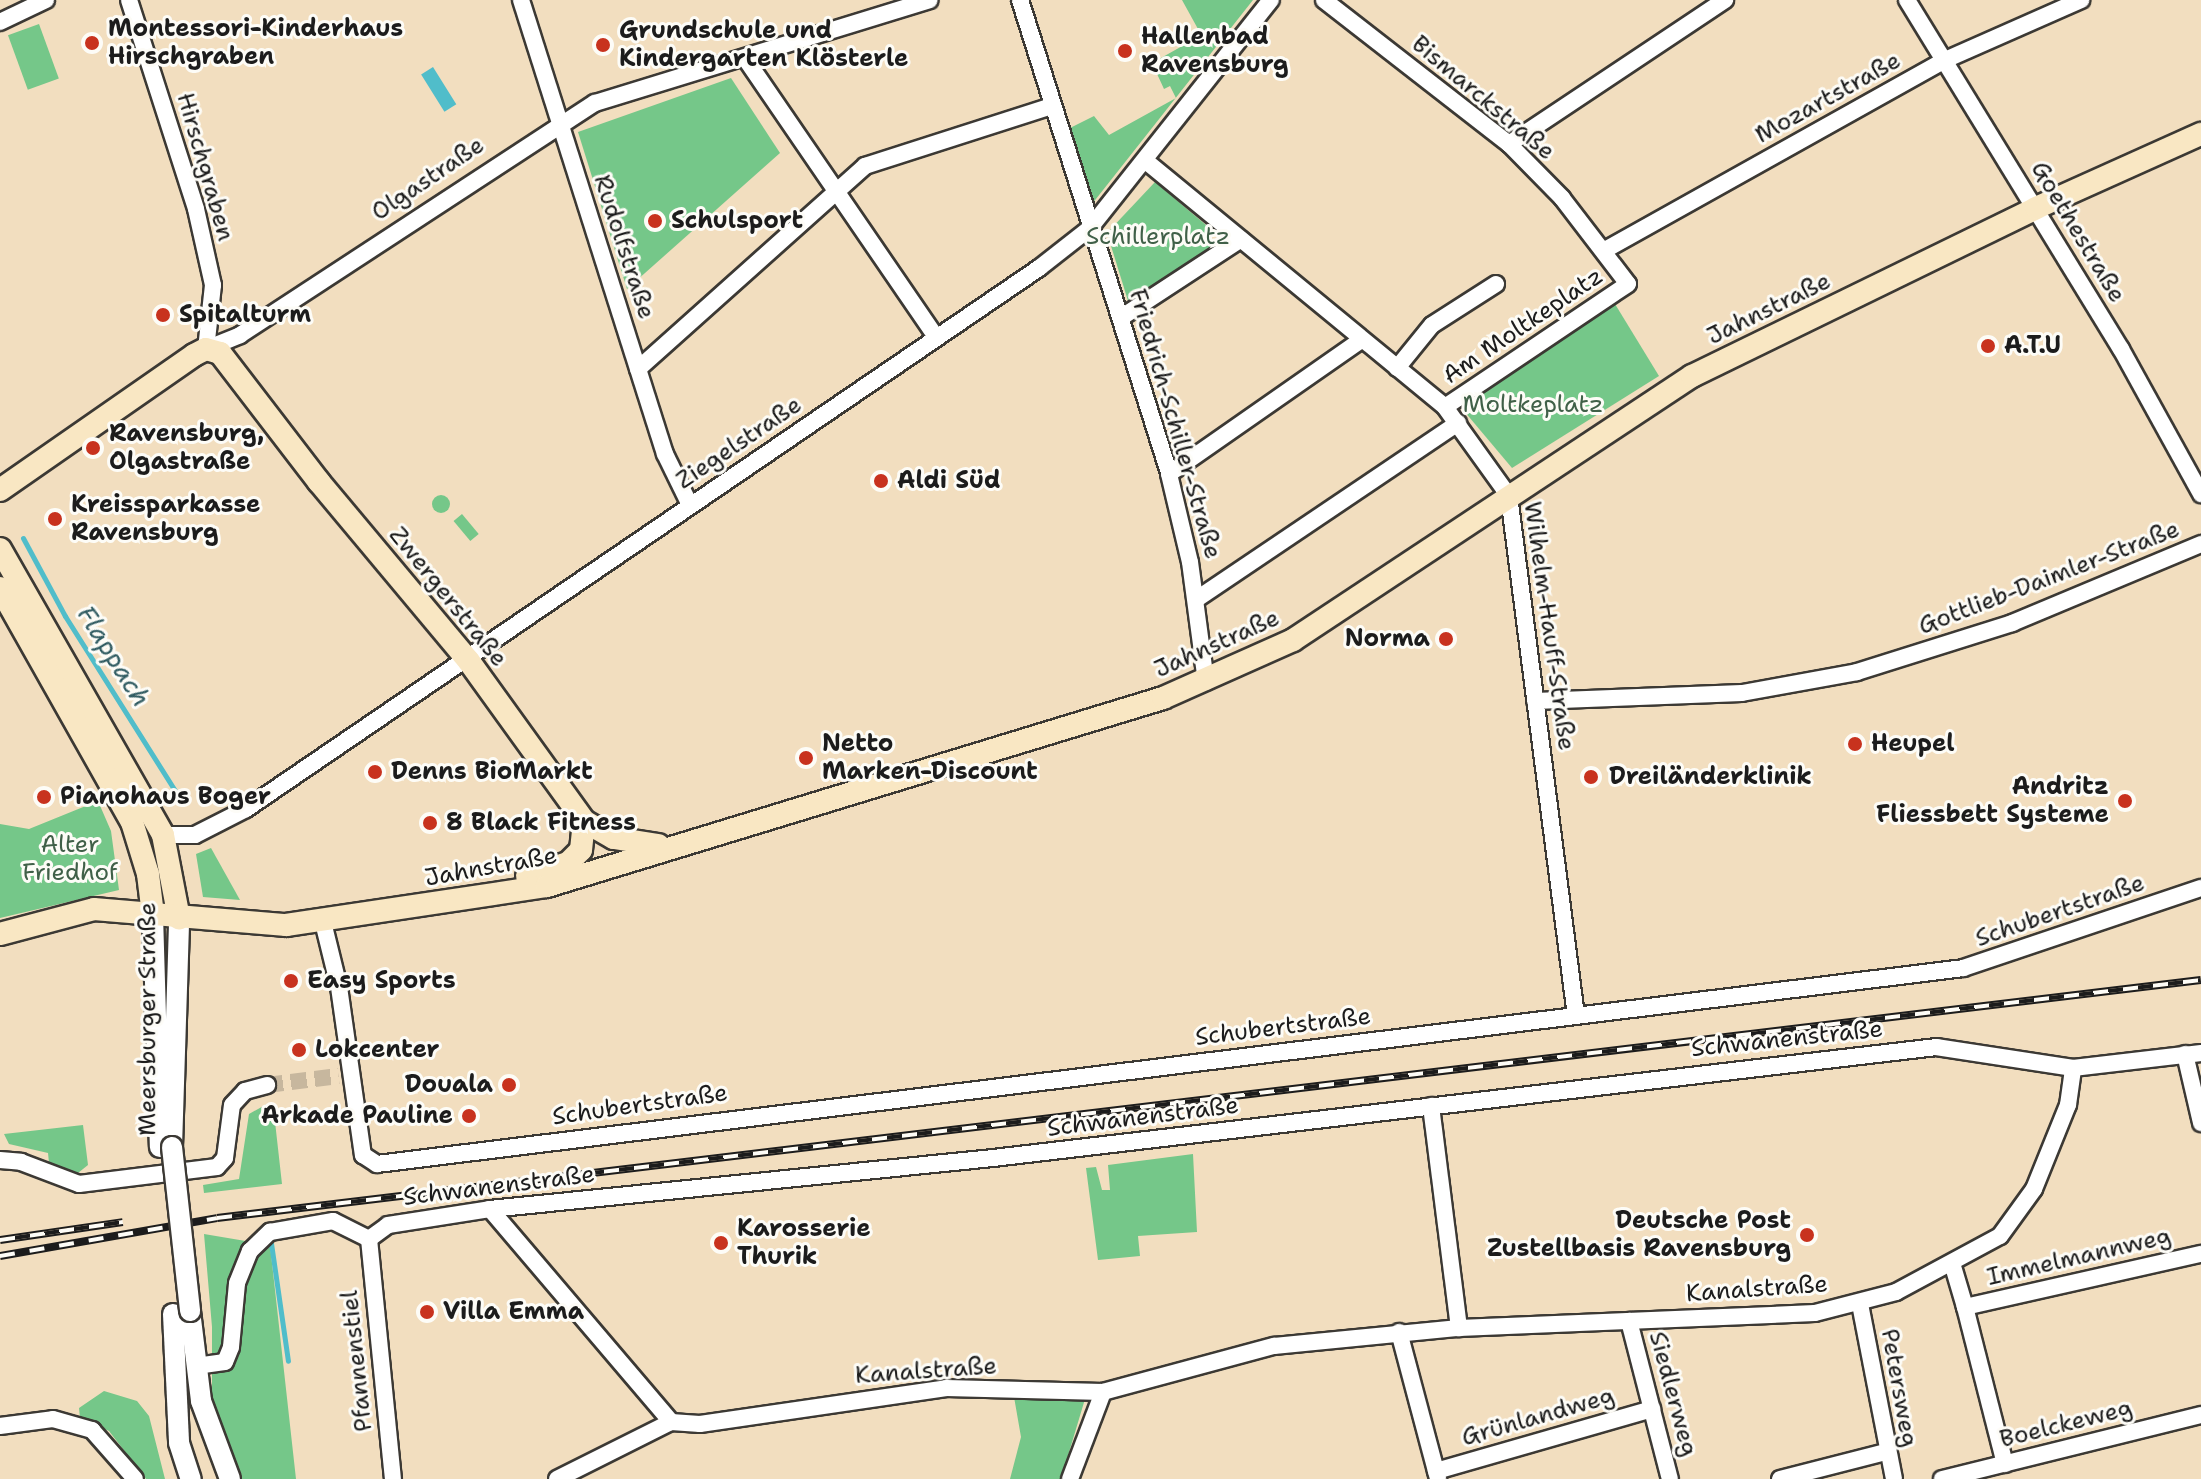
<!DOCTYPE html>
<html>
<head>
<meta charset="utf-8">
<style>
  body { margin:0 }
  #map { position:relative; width:2201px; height:1479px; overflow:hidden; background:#f2debf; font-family:"Shantell Sans",sans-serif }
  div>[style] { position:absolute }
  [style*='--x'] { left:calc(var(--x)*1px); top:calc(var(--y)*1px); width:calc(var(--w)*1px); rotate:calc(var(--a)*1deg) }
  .green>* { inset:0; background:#75c789; transform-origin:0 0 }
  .round { border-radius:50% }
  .water>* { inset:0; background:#50bdca; transform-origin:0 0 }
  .stream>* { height:5px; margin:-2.5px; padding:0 2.5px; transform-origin:2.5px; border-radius:2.5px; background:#50bdca }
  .minor-tunnel>* { height:16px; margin-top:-8px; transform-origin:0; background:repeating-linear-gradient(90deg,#c7b79e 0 16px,transparent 0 24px) }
  .roads { filter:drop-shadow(2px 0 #3c3934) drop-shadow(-2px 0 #3c3934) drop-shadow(0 2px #3c3934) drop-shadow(0 -2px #3c3934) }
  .minor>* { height:16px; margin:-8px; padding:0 8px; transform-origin:8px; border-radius:8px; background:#fff }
  .tertiary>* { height:20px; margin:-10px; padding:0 10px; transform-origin:10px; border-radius:10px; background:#fff }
  .secondary>* { height:22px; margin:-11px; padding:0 11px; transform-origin:11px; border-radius:11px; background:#f9e7c3 }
  .rail>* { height:8px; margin-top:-4px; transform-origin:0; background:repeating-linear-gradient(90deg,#fdfcf7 0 15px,#1c1c1c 0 30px); box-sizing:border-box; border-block:2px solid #1c1c1c }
  .bridges { filter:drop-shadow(2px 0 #3c3934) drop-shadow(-2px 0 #3c3934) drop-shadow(0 2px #3c3934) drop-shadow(0 -2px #3c3934) }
  .tertiary-bridge>* { height:20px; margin:-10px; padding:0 10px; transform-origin:10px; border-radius:10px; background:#fff }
  .dots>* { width:22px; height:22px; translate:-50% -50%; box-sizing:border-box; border:4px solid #fdfcf7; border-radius:50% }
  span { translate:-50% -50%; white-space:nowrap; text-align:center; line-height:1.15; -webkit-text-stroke:6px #fdfcf7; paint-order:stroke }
  .poi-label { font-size:24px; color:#1c1c1c; font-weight:700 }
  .left { translate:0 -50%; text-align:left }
  .right { translate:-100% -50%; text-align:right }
  .street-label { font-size:24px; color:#1c1c1c }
  .park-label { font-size:24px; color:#406048 }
  .water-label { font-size:26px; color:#315c62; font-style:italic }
</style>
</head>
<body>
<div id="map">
  <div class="green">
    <i style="clip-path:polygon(1182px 0,1253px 0,1092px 204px,1070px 128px,1094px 116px,1109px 135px,1176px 98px,1170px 86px,1164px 89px,1152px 63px,1193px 40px,1190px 34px,1198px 29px)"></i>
    <i style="left:39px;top:24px;width:58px;height:33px;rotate:70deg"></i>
    <i style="clip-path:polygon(731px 78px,780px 153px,627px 289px,578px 132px)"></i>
    <i style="clip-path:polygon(1155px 182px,1206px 225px,1213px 250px,1129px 304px,1107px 233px)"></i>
    <i style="clip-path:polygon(1615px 304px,1659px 376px,1512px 468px,1464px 411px,1490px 384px)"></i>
    <i class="round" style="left:432px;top:495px;width:18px;height:18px"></i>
    <i style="left:462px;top:514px;width:26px;height:11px;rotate:50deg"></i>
    <i style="clip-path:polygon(98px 801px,111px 831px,119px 890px,0 918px,0 824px,29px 829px)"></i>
    <i style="clip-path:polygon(211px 848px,240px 900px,203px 897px,196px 854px)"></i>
    <i style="clip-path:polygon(267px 1104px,273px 1104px,282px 1184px,204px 1193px,203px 1185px,239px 1179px,249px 1114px)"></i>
    <i style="clip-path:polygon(83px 1125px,88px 1165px,78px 1173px,49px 1163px,48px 1153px,9px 1144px,4px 1134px)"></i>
    <i style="clip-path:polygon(1193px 1154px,1197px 1232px,1138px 1236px,1140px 1256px,1098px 1260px,1086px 1168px,1096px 1167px,1102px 1190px,1110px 1190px,1108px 1165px)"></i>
    <i style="clip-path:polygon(204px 1234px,270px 1245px,296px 1479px,242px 1479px,232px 1467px,212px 1413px,212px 1327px)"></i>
    <i style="clip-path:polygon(104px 1391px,137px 1401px,149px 1416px,165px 1479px,146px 1479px,109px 1431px,80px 1418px,79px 1408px)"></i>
    <i style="clip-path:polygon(1014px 1397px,1085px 1399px,1061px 1479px,1010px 1479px,1021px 1437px)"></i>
  </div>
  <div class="water">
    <i style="left:433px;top:67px;width:44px;height:14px;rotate:58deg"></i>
  </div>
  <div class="stream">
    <i style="--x:23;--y:538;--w:89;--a:61.7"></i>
    <i style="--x:65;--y:616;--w:208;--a:57.8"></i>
    <i style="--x:271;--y:1243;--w:119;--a:81.8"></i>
  </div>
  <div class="minor-tunnel">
    <i style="--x:267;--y:1085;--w:72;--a:-7.2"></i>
  </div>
  <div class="roads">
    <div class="minor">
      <i style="--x:129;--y:0;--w:219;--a:72.2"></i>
      <i style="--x:196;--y:209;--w:78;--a:77.4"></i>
      <i style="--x:213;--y:285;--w:64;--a:96.2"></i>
      <i style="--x:521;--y:0;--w:476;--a:72.4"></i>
      <i style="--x:665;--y:454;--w:57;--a:63.9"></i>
      <i style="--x:1020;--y:0;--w:497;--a:72.5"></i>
      <i style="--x:1169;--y:474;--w:90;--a:76.6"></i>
      <i style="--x:1190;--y:562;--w:121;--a:82.4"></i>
      <i style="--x:1324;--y:0;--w:234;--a:37.9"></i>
      <i style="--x:1509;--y:144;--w:76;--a:45.5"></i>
      <i style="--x:1562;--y:198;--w:108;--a:52.5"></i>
      <i style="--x:1628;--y:284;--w:220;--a:146.1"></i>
      <i style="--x:1907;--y:0;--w:409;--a:58.5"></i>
      <i style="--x:2121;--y:349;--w:166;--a:61.1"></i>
      <i style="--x:0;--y:22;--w:51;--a:-25.6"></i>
      <i style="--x:745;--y:58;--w:337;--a:55.6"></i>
      <i style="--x:1509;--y:144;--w:260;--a:-33.7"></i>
      <i style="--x:1147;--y:162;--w:386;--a:39.4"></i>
      <i style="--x:1445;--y:407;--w:110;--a:54.3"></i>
      <i style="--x:1509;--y:496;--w:524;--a:82.66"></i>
      <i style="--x:1605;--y:250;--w:389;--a:-29.2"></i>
      <i style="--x:1945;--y:60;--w:149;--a:-23.8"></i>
      <i style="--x:1122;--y:317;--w:142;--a:-33.2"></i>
      <i style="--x:206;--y:349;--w:37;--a:-22"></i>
      <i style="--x:240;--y:335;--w:424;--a:-33.2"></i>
      <i style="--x:595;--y:103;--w:350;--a:-17.1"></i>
      <i style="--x:1397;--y:368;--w:55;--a:-50.9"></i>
      <i style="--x:1432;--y:325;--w:76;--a:-32.6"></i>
      <i style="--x:638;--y:369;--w:305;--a:-41.8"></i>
      <i style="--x:865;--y:166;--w:196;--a:-17.8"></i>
      <i style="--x:1169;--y:474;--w:234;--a:-34.9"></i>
      <i style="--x:1197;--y:599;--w:315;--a:-34"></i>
      <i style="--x:1535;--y:701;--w:207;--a:-2.2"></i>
      <i style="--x:1742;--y:693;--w:117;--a:-10.3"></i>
      <i style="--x:1857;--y:672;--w:163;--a:-17.5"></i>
      <i style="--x:2012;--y:623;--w:205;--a:-22.7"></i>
      <i style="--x:163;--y:835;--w:32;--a:0"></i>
      <i style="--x:195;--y:835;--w:57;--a:-27"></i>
      <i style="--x:246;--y:809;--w:960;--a:-34.3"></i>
      <i style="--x:1039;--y:268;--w:65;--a:-38.1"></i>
      <i style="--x:1090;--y:228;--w:291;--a:-51.6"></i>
      <i style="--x:323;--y:922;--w:67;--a:76.2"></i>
      <i style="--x:339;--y:987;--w:170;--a:81.9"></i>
      <i style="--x:363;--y:1155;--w:17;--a:33"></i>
      <i style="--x:377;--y:1164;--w:1598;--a:-7.04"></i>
      <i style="--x:1963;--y:968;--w:251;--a:-18.6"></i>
      <i style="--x:2185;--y:1054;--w:71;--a:76.9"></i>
      <i style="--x:1431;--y:1106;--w:224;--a:82.8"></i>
      <i style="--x:0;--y:1160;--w:21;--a:5"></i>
      <i style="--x:21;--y:1162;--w:62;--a:20.8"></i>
      <i style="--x:79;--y:1184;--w:139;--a:-7"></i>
      <i style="--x:217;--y:1167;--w:12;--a:-48"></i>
      <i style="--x:225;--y:1158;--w:53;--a:-82.5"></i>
      <i style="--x:232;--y:1105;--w:19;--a:-47"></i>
      <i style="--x:245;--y:1091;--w:23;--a:-15"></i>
      <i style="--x:490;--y:1209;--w:280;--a:49.6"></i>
      <i style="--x:671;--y:1422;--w:29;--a:4"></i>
      <i style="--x:700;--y:1424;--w:249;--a:-8.3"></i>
      <i style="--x:946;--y:1388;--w:157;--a:1.5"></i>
      <i style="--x:1103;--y:1392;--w:177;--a:-15.1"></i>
      <i style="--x:1274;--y:1346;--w:186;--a:-5.6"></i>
      <i style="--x:1459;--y:1328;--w:356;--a:-2.4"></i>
      <i style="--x:1815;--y:1313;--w:84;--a:-14.5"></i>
      <i style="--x:1896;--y:1292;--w:118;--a:-28.3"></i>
      <i style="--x:2000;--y:1236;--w:58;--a:-54.1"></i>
      <i style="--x:2034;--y:1189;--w:91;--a:-68"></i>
      <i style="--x:2068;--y:1105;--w:37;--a:-82"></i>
      <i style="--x:369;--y:1239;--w:24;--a:-36"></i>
      <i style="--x:388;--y:1225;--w:103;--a:-8.9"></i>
      <i style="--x:490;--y:1209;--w:506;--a:-5.79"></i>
      <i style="--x:993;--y:1158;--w:950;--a:-6.71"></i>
      <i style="--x:1936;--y:1047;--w:139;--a:8.7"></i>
      <i style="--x:2073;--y:1068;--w:129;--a:-6.7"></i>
      <i style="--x:369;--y:1239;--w:241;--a:84.3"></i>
      <i style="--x:1952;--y:1263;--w:46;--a:73.5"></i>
      <i style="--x:1965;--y:1307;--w:242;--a:-12.7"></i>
      <i style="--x:1860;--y:1304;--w:178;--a:79"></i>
      <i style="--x:1965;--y:1307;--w:162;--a:75.7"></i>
      <i style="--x:1629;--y:1321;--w:163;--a:75.5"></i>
      <i style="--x:1399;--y:1332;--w:152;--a:75.1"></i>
      <i style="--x:196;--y:1366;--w:29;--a:-8"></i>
      <i style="--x:225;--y:1362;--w:16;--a:-68"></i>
      <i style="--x:231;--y:1347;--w:64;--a:-84.6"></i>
      <i style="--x:237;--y:1283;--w:35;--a:-68"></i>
      <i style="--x:250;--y:1251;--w:28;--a:-44"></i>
      <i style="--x:270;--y:1232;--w:64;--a:-9.9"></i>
      <i style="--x:333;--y:1221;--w:40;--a:26.6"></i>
      <i style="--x:0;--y:1426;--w:53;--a:-7.5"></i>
      <i style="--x:53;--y:1419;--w:41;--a:15.8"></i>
      <i style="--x:92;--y:1430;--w:65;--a:48.7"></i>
      <i style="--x:1436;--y:1471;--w:225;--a:-16"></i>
      <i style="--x:557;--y:1479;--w:127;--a:-26.6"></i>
      <i style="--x:1070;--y:1479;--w:93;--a:-69.2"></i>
      <i style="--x:1780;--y:1479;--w:108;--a:-14.4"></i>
      <i style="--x:1942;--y:1479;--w:267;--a:-13.9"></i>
    </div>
    <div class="tertiary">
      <i style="--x:153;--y:915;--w:232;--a:88.3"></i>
      <i style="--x:172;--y:1147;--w:229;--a:-88.2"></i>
      <i style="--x:190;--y:1311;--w:91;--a:83"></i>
      <i style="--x:201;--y:1401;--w:83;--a:69.6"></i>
      <i style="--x:173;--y:1314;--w:129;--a:87.3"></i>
      <i style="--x:179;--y:1443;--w:38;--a:72"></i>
    </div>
    <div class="secondary">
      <i style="--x:0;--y:490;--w:236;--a:-34.8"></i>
      <i style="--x:194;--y:355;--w:13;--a:-27"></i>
      <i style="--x:206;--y:349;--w:15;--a:16"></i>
      <i style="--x:220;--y:353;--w:163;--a:52.5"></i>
      <i style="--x:319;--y:482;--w:232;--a:50.1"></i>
      <i style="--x:468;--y:660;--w:198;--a:54.2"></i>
      <i style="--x:584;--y:821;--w:34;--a:30"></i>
      <i style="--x:614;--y:838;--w:45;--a:9"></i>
      <i style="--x:0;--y:549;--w:329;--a:60.3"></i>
      <i style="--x:163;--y:835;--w:85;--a:79.1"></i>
      <i style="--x:0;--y:588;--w:269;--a:60.6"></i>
      <i style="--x:132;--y:822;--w:54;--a:72.9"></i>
      <i style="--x:148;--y:874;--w:41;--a:83"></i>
      <i style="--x:527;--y:876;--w:43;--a:-17.6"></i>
      <i style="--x:568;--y:863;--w:18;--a:-45"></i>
      <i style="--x:581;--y:850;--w:29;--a:-84"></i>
      <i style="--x:0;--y:934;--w:97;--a:-14.9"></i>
      <i style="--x:94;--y:909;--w:193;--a:4.8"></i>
      <i style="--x:286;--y:925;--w:264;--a:-8.5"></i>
      <i style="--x:547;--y:886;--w:644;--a:-16.97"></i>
      <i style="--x:1163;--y:698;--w:142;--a:-24"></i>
      <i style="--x:1293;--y:640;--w:478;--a:-33.5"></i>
      <i style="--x:1692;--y:376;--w:383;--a:-26"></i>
      <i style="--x:2036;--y:208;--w:181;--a:-24.2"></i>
    </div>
  </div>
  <div class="rail">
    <i style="--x:0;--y:1240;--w:124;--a:-8.3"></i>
    <i style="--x:0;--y:1256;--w:220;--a:-9.9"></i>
    <i style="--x:217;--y:1218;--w:1998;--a:-6.84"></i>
  </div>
  <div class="bridges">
    <div class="tertiary-bridge">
      <i style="--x:172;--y:1147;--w:165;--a:83.7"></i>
    </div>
  </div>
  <div class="dots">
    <i style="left:92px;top:43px;background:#c8321e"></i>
    <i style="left:603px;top:45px;background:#c8321e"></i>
    <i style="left:1125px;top:51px;background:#c8321e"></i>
    <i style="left:655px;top:221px;background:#c8321e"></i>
    <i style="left:163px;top:315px;background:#c8321e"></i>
    <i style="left:1988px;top:346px;background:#c8321e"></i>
    <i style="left:93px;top:448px;background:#c8321e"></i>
    <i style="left:881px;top:481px;background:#c8321e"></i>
    <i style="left:55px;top:519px;background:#c8321e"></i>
    <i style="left:1446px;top:639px;background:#c8321e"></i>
    <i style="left:1855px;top:744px;background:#c8321e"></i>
    <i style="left:806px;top:758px;background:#c8321e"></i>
    <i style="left:375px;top:772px;background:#c8321e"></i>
    <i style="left:1591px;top:777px;background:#c8321e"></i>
    <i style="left:44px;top:797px;background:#c8321e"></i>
    <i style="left:2125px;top:801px;background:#c8321e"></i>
    <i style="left:430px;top:823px;background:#c8321e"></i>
    <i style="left:291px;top:981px;background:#c8321e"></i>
    <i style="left:299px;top:1050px;background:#c8321e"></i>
    <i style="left:509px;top:1085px;background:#c8321e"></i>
    <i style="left:469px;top:1116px;background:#c8321e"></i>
    <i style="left:1807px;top:1235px;background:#c8321e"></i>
    <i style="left:721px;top:1243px;background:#c8321e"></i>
    <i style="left:427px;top:1312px;background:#c8321e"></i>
  </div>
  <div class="poi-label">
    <span class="left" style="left:108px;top:43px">Montessori-Kinderhaus<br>Hirschgraben</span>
    <span class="left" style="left:619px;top:45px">Grundschule und<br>Kindergarten Klösterle</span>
    <span class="left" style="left:1141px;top:51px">Hallenbad<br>Ravensburg</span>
    <span class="left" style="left:671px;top:221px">Schulsport</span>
    <span class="left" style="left:179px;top:315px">Spitalturm</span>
    <span class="left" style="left:2004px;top:346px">A.T.U</span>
    <span class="left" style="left:109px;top:448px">Ravensburg,<br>Olgastraße</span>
    <span class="left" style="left:897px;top:481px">Aldi Süd</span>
    <span class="left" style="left:71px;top:519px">Kreissparkasse<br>Ravensburg</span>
    <span class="right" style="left:1430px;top:639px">Norma</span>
    <span class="left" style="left:822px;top:758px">Netto<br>Marken-Discount</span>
    <span class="left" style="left:1871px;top:744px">Heupel</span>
    <span class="left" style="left:391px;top:772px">Denns BioMarkt</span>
    <span class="left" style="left:1609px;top:777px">Dreiländerklinik</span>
    <span class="right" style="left:2109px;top:801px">Andritz<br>Fliessbett Systeme</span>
    <span class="left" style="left:60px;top:797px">Pianohaus Boger</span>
    <span class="left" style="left:446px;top:823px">8 Black Fitness</span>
    <span class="left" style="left:307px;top:981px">Easy Sports</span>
    <span class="left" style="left:315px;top:1050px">Lokcenter</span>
    <span class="right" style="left:493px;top:1085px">Douala</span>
    <span class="right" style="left:453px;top:1116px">Arkade Pauline</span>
    <span class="right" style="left:1791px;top:1235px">Deutsche Post<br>Zustellbasis Ravensburg</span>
    <span class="left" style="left:737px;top:1243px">Karosserie<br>Thurik</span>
    <span class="left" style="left:443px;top:1312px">Villa Emma</span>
  </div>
  <div class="street-label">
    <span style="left:1483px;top:98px;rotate:40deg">Bismarckstraße</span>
    <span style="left:1828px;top:98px;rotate:-29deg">Mozartstraße</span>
    <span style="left:205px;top:167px;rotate:74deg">Hirschgraben</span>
    <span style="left:428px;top:179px;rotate:-34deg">Olgastraße</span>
    <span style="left:2078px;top:232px;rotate:59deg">Goethestraße</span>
    <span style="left:624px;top:247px;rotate:72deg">Rudolfstraße</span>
    <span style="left:1769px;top:309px;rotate:-26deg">Jahnstraße</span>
    <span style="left:1523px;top:326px;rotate:-34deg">Am Moltkeplatz</span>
    <span style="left:1175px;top:424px;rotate:74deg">Friedrich-Schiller-Straße</span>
    <span style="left:739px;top:443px;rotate:-34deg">Ziegelstraße</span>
    <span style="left:2049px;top:578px;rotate:-21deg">Gottlieb-Daimler-Straße</span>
    <span style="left:448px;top:597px;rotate:51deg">Zwergerstraße</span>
    <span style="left:1549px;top:626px;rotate:82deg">Wilhelm-Hauff-Straße</span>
    <span style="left:1217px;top:644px;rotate:-24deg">Jahnstraße</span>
    <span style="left:491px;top:867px;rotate:-10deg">Jahnstraße</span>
    <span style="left:2060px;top:911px;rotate:-19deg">Schubertstraße</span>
    <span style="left:148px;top:1019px;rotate:-90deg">Meersburger Straße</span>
    <span style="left:1283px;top:1027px;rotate:-7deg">Schubertstraße</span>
    <span style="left:1787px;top:1039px;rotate:-6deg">Schwanenstraße</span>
    <span style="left:640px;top:1105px;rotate:-8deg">Schubertstraße</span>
    <span style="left:1143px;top:1117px;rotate:-7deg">Schwanenstraße</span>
    <span style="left:499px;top:1186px;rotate:-7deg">Schwanenstraße</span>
    <span style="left:2079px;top:1257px;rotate:-13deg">Immelmannweg</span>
    <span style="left:1757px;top:1289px;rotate:-4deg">Kanalstraße</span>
    <span style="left:357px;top:1361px;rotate:-96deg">Pfannenstiel</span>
    <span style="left:926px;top:1371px;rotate:-4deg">Kanalstraße</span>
    <span style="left:1899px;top:1388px;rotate:80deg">Petersweg</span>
    <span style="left:1673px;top:1394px;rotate:75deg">Siedlerweg</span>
    <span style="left:1538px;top:1417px;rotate:-16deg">Grünlandweg</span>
    <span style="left:2066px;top:1424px;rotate:-14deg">Boelckeweg</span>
  </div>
  <div class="park-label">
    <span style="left:1158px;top:237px">Schillerplatz</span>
    <span style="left:1533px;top:405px">Moltkeplatz</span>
    <span style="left:70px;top:859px">Alter<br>Friedhof</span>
  </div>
  <div class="water-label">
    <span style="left:114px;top:656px;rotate:58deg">Flappach</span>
  </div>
</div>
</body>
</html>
